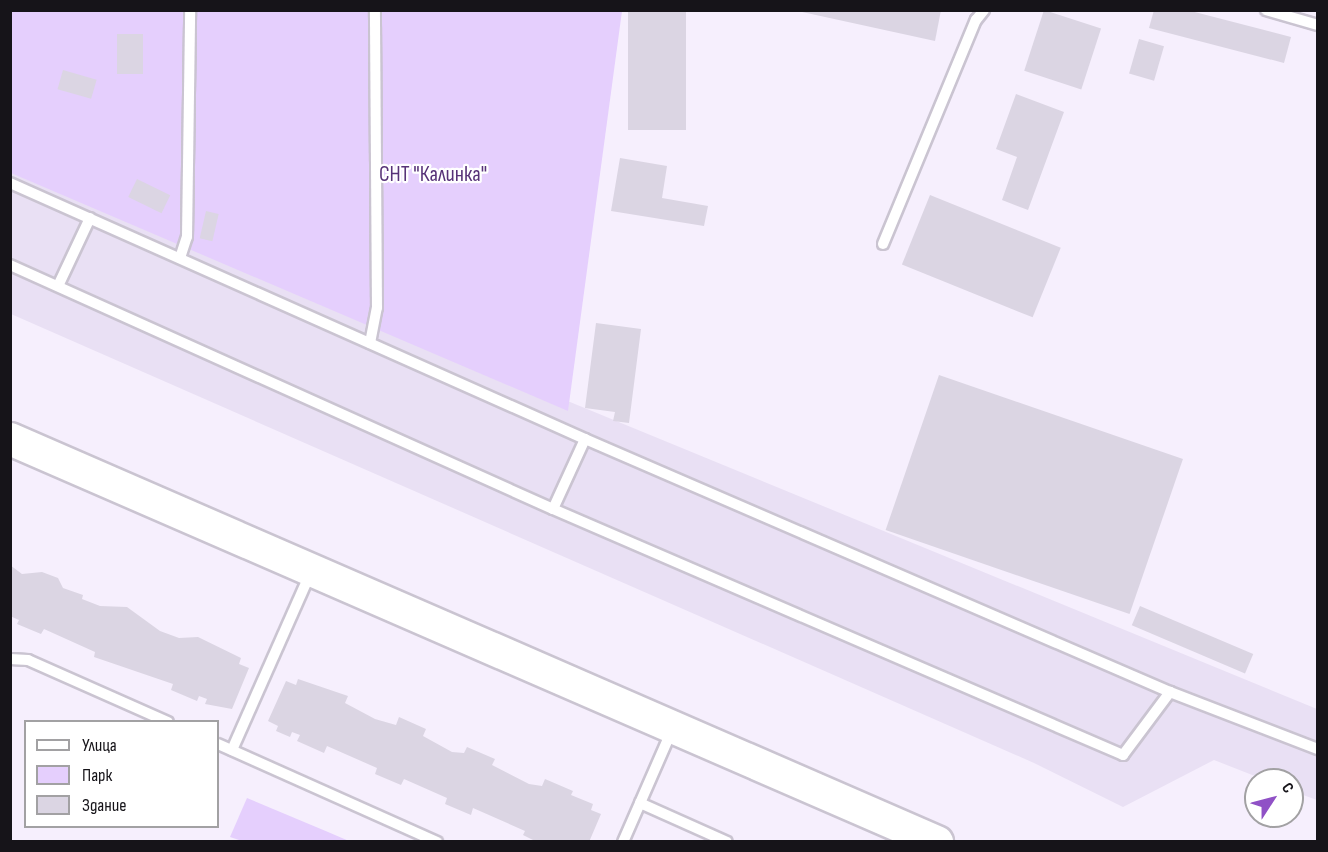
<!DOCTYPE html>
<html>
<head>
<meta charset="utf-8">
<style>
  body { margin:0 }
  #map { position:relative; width:1328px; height:852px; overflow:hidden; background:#f6effd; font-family:"Sofia Sans Condensed",sans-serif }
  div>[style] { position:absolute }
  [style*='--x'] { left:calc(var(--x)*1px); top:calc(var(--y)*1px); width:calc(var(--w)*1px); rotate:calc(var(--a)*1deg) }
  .built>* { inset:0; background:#e9e0f4 }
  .green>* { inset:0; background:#e5cffd }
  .building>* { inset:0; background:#dbd5e3; transform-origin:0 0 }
  .roads { filter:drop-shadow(2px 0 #cac4d1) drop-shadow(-2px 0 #cac4d1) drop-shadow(0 2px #cac4d1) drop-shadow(0 -2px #cac4d1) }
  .lane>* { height:10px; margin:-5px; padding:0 5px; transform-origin:5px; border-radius:5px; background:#fff }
  .secondary>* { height:32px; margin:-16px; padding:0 16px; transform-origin:16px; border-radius:16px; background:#fff }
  span { translate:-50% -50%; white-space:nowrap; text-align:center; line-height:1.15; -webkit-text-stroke:4.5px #fff; paint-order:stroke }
  .park-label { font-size:22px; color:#573278 }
  .frame { position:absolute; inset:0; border:12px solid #161419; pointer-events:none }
  .legend { position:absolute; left:24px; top:720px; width:195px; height:108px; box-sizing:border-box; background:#fff; border:2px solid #a2a1a3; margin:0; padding:8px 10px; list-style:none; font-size:18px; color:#161419 }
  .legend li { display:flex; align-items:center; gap:12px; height:30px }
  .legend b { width:30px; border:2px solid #a2a1a3 }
  .north { position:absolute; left:1244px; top:768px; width:60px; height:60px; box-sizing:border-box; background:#fff; border:2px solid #a2a1a3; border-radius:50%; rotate:54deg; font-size:16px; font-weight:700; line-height:24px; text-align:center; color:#161419 }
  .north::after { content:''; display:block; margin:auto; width:21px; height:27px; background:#9051c6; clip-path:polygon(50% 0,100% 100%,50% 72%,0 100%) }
</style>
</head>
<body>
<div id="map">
  <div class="built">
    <i style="clip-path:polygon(10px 172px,1317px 709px,1317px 800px,1292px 791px,1292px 780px,1265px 780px,1214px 760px,1123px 807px,1034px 763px,11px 314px)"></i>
  </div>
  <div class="green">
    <i style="clip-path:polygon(11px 11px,622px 11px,568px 411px,11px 173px)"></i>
    <i style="clip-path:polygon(247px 798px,328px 832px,349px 841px,242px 841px,230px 837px)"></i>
  </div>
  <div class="building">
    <i style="left:628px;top:10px;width:58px;height:120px"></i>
    <i style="clip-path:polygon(793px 10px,941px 10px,935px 41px)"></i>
    <i style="left:1044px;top:10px;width:60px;height:64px;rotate:18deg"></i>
    <i style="clip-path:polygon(1154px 10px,1187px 10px,1291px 37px,1284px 63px,1149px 28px)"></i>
    <i style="left:117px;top:34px;width:26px;height:40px"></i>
    <i style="left:1139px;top:39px;width:26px;height:36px;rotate:16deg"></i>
    <i style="left:63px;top:70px;width:35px;height:20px;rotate:16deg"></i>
    <i style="clip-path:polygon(1016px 94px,1064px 112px,1028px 210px,1002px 200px,1017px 157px,996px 149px)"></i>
    <i style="clip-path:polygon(620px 158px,667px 166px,662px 198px,708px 206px,704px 226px,611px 211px)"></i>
    <i style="left:137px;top:179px;width:37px;height:20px;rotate:26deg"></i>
    <i style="left:930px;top:195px;width:141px;height:75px;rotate:22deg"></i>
    <i style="left:206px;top:211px;width:13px;height:28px;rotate:13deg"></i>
    <i style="clip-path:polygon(596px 323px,641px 329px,629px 423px,613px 421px,615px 412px,585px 408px)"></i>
    <i style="left:939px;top:375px;width:258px;height:164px;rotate:19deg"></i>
    <i style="clip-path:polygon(10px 565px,22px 574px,42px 572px,58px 578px,63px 588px,83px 595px,82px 599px,100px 606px,127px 607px,160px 631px,179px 638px,198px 637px,241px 658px,239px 664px,249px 668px,232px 709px,205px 704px,207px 699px,199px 696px,197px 701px,171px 690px,173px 684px,94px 657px,95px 652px,44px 629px,41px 634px,17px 624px,19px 620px,10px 616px)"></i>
    <i style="left:1140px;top:606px;width:123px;height:21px;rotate:23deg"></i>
    <i style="clip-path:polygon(298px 679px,348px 696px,345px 703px,375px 719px,396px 725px,399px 717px,426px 729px,423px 736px,452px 752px,464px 753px,467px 747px,495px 759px,492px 765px,529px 784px,542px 786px,545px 779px,573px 791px,571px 795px,593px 804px,591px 810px,601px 814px,589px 842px,537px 842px,523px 835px,525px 831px,473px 808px,471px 815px,445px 804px,447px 798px,404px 779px,401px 785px,375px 774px,377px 768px,327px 746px,324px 753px,297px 741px,300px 735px,292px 732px,290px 737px,276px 731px,278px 726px,268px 721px,286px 681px,296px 685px)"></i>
  </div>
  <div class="roads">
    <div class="lane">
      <i style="--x:1266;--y:10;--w:54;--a:16.1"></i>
      <i style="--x:10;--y:183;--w:629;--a:24"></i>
      <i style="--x:585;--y:439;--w:637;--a:23.39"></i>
      <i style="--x:1170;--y:692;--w:159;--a:21.1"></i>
      <i style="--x:883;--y:244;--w:243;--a:-67.5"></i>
      <i style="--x:976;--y:20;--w:13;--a:-51"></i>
      <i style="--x:180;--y:258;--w:22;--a:-72"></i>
      <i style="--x:187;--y:237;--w:227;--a:-89.2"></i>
      <i style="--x:10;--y:265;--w:595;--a:24.2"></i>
      <i style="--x:553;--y:509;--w:621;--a:23.34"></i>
      <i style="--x:1123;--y:755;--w:79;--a:-53.3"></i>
      <i style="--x:58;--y:286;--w:75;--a:-64.8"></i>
      <i style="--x:370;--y:343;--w:36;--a:-79"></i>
      <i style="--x:377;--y:308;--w:298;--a:-90.4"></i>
      <i style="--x:553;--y:509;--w:77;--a:-65.4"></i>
      <i style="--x:10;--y:659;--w:18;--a:3"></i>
      <i style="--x:28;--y:660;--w:153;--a:23.9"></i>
      <i style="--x:218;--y:744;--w:240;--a:24.1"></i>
      <i style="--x:232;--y:750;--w:195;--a:-66.1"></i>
      <i style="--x:640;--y:803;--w:95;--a:24.1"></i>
      <i style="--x:623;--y:842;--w:122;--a:-66.4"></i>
    </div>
    <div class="secondary">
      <i style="--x:10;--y:439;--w:1011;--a:23.5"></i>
    </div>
  </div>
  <div class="park-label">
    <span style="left:433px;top:175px">СНТ "Калинка"</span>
  </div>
  <div class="frame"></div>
  <ul class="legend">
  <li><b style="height:8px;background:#fff"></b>Улица</li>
  <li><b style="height:16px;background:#e5cffd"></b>Парк</li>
  <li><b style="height:16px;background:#dbd5e3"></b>Здание</li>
  </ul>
  <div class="north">С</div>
</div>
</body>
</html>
